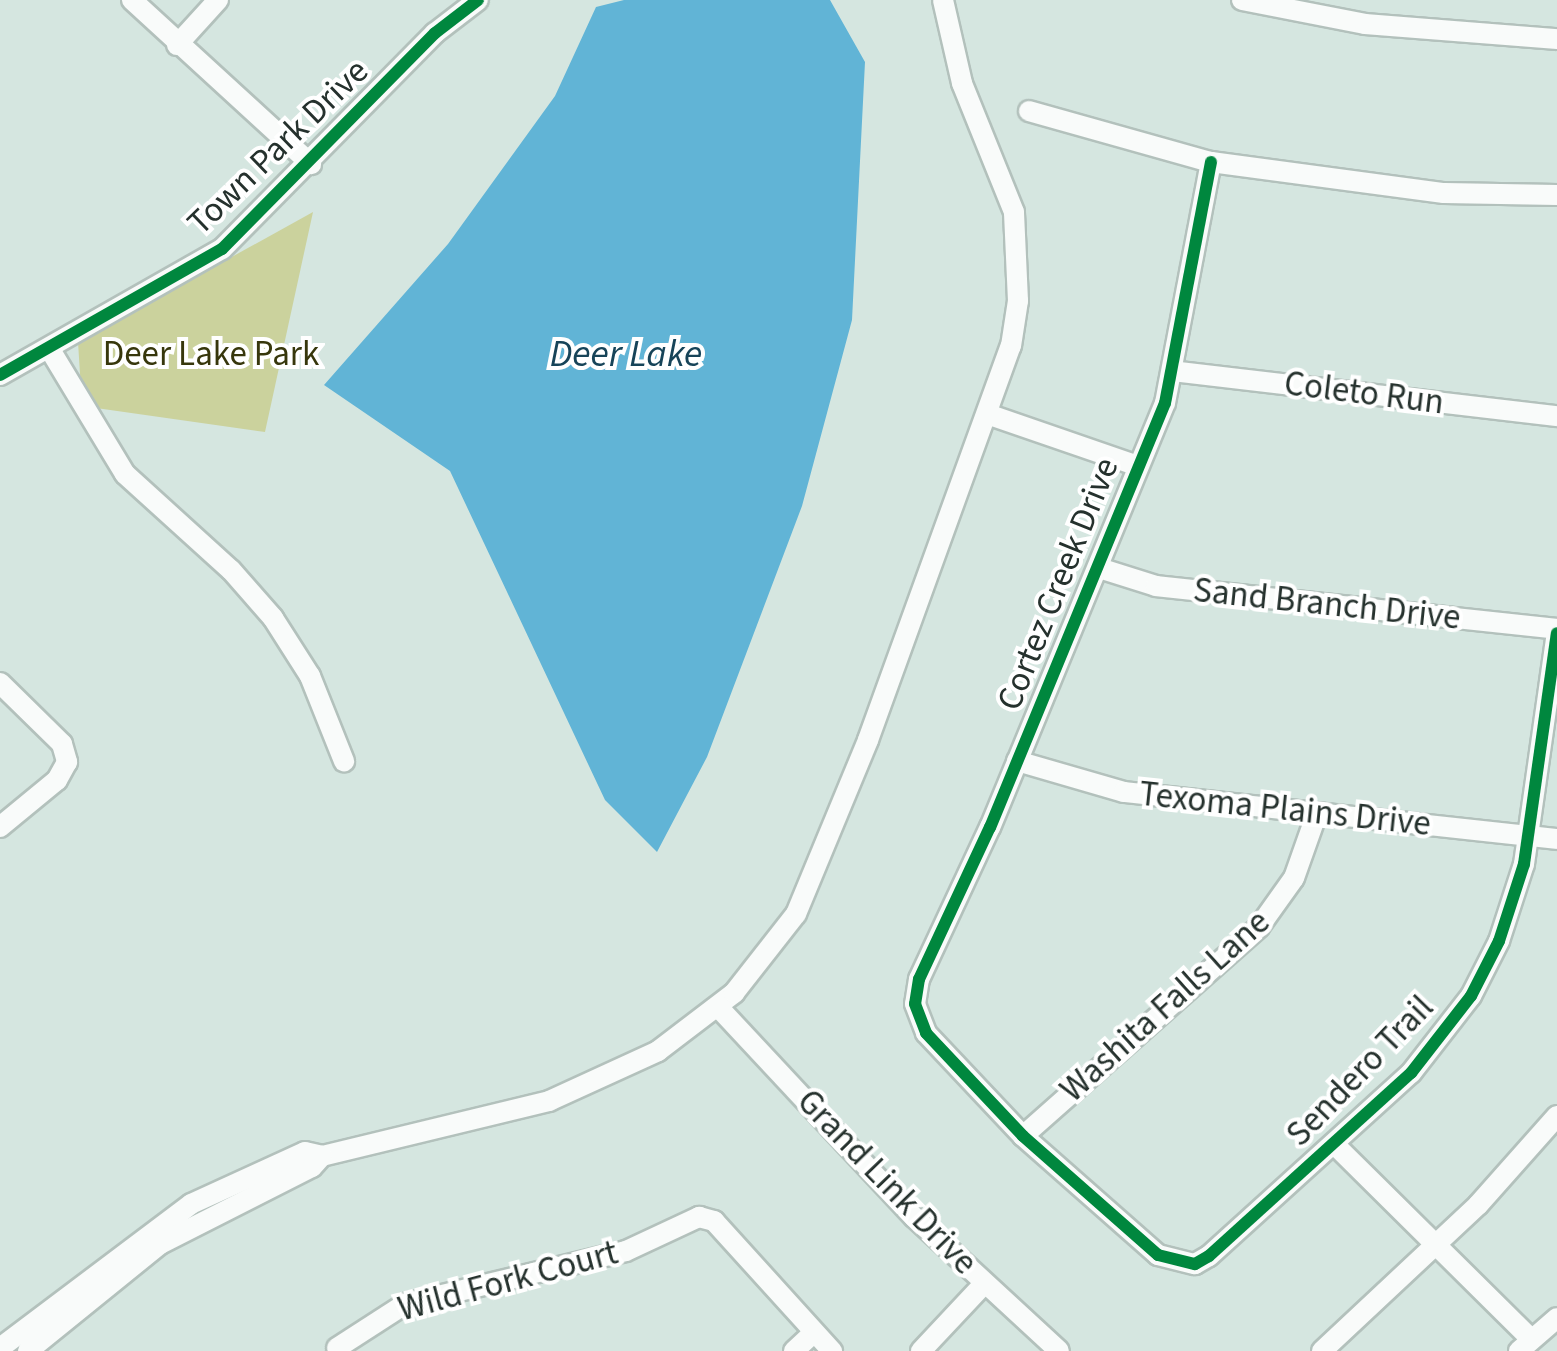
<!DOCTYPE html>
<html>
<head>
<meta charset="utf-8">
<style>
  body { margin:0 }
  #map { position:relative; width:1557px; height:1351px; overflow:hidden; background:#d5e6e0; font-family:"Source Sans 3",sans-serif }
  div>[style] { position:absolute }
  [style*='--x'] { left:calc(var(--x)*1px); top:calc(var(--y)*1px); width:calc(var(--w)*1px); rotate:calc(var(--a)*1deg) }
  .green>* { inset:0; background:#cbd29d }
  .water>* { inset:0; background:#61b4d6 }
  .roads { filter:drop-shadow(2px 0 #b3c1bc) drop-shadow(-2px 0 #b3c1bc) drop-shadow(0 2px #b3c1bc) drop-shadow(0 -2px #b3c1bc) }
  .minor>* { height:20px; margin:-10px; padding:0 10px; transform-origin:10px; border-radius:10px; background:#f9fbfa }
  .cycleway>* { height:12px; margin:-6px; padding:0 6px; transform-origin:6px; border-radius:6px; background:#00873e }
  span { translate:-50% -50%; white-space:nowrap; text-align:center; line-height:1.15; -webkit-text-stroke:8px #fff; paint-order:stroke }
  .street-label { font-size:35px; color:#25312d }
  .park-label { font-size:35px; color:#37370c }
  .water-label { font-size:38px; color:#174459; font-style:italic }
</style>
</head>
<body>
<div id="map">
  <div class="green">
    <i style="clip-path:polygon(313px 212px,265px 432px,82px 406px,78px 342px)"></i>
  </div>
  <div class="water">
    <i style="clip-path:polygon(624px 0,830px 0,865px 62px,852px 320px,802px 506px,707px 757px,657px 852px,605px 800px,450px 471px,324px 385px,448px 244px,555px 96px,596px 7px)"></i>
  </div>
  <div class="roads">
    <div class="minor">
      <i style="--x:132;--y:0;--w:243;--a:42.5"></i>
      <i style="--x:1242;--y:0;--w:125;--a:11"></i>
      <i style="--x:1365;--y:24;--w:193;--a:4.5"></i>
      <i style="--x:177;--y:45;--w:61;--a:-47.7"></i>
      <i style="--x:1029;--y:111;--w:189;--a:15.7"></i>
      <i style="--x:1211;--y:162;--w:235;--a:7.6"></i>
      <i style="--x:1444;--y:193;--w:113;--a:1"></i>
      <i style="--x:1211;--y:162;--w:245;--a:100.8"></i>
      <i style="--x:1165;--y:403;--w:459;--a:112.4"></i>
      <i style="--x:990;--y:827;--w:168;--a:115"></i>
      <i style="--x:919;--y:979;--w:25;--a:99"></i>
      <i style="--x:915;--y:1004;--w:31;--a:69"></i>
      <i style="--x:926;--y:1033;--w:141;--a:46.7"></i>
      <i style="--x:1023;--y:1136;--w:180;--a:41.4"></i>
      <i style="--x:1158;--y:1255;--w:38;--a:14"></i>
      <i style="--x:1195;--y:1264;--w:16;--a:-30"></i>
      <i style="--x:1209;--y:1256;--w:273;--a:-42.2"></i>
      <i style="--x:1411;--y:1073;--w:98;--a:-52.1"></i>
      <i style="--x:1471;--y:996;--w:62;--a:-63"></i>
      <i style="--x:1499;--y:941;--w:81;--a:-72"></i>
      <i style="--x:1524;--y:864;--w:233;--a:-81.9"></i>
      <i style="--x:49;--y:348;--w:147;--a:58.9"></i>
      <i style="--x:125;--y:474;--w:143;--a:42.2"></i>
      <i style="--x:231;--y:570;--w:64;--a:48.8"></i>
      <i style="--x:273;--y:618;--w:69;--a:57.5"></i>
      <i style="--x:310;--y:676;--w:92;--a:68.2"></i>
      <i style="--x:1172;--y:371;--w:388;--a:6.7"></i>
      <i style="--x:0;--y:375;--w:255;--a:-29.6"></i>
      <i style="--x:222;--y:249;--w:303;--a:-45.4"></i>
      <i style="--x:435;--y:33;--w:54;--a:-37.5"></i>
      <i style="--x:990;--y:415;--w:157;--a:19"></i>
      <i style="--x:1099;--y:568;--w:60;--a:17.5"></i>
      <i style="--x:1156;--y:586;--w:403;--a:6.1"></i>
      <i style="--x:0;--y:683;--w:87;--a:44.5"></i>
      <i style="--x:62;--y:744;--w:19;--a:74"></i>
      <i style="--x:67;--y:762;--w:21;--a:119"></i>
      <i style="--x:57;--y:780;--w:74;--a:140.5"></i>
      <i style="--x:1017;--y:761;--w:111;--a:16.2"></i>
      <i style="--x:1124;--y:792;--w:436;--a:6.2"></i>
      <i style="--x:719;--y:1008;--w:286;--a:47"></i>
      <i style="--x:914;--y:1217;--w:197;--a:42.7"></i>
      <i style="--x:1023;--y:1136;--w:315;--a:-41.5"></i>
      <i style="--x:1259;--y:927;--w:60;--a:-54.5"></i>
      <i style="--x:1294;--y:878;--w:69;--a:-70.5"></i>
      <i style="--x:1334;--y:1144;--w:277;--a:44.7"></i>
      <i style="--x:322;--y:1156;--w:234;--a:-13.6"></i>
      <i style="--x:549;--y:1101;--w:120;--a:-24.6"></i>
      <i style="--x:658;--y:1051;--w:96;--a:-37.3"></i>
      <i style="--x:734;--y:993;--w:100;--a:-51.9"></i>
      <i style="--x:796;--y:914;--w:188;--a:-67.5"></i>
      <i style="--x:868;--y:740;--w:419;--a:-70.1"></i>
      <i style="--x:1011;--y:346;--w:46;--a:-81.2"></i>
      <i style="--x:1018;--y:301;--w:89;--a:-92.6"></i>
      <i style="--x:1014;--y:212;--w:139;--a:-112"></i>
      <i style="--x:962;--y:83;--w:85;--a:-102.9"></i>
      <i style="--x:0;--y:1348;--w:239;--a:-37"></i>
      <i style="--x:191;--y:1204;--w:125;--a:-24.5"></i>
      <i style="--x:305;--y:1152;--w:17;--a:13"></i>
      <i style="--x:337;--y:1348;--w:81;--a:-32.9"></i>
      <i style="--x:405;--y:1304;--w:227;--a:-13.5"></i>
      <i style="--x:626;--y:1251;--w:81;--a:-25"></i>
      <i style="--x:699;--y:1217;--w:16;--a:15"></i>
      <i style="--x:714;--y:1221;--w:176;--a:47.8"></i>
      <i style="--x:28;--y:1351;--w:170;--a:-39"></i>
      <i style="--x:160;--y:1244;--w:170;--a:-26.9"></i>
      <i style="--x:312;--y:1167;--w:15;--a:-48"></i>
      <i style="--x:794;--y:1351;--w:25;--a:-43"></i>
      <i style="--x:921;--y:1351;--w:92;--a:-46.8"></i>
      <i style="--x:1322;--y:1351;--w:214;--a:-43.1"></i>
      <i style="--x:1478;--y:1205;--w:119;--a:-48.4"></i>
      <i style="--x:1519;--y:1351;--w:50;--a:-41"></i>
    </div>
  </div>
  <div class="cycleway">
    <i style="--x:1211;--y:162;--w:245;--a:100.8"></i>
    <i style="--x:1165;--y:403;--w:459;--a:112.4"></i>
    <i style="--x:990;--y:827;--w:168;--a:115"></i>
    <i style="--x:919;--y:979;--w:25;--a:99"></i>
    <i style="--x:915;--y:1004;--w:31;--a:69"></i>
    <i style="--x:926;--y:1033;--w:141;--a:46.7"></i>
    <i style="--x:1023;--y:1136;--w:180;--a:41.4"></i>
    <i style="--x:1158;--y:1255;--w:38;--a:14"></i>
    <i style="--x:1195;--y:1264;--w:16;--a:-30"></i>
    <i style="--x:1209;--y:1256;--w:273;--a:-42.2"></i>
    <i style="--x:1411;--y:1073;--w:98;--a:-52.1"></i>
    <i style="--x:1471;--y:996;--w:62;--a:-63"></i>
    <i style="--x:1499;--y:941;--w:81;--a:-72"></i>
    <i style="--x:1524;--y:864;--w:233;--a:-81.9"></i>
    <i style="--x:0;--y:375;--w:255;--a:-29.6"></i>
    <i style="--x:222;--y:249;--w:303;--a:-45.4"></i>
    <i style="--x:435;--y:33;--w:54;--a:-37.5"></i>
  </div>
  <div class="street-label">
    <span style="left:278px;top:147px;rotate:-44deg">Town Park Drive</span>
    <span style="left:1364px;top:393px;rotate:7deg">Coleto Run</span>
    <span style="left:1058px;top:584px;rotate:-68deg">Cortez Creek Drive</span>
    <span style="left:1327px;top:604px;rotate:6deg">Sand Branch Drive</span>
    <span style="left:1285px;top:809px;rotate:6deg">Texoma Plains Drive</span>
    <span style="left:1165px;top:1006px;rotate:-42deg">Washita Falls Lane</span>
    <span style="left:1360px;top:1071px;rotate:-46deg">Sendero Trail</span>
    <span style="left:887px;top:1182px;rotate:46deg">Grand Link Drive</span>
    <span style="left:508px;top:1281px;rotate:-15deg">Wild Fork Court</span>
  </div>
  <div class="park-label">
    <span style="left:211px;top:354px">Deer Lake Park</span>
  </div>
  <div class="water-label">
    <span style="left:626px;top:355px">Deer Lake</span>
  </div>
</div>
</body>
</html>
